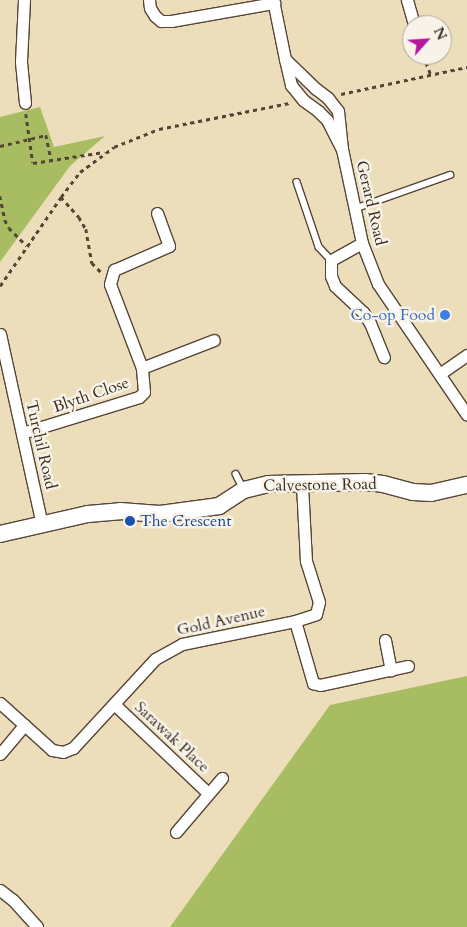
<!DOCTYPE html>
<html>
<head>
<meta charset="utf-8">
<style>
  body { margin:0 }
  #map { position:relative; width:467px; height:927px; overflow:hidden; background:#ecdebb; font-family:Cardo,serif }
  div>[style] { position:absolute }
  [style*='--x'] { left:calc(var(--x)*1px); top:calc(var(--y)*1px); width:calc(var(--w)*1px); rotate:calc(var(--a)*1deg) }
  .green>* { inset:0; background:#a8bd61 }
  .path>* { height:2.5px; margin-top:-1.25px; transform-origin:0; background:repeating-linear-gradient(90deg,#564536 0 4px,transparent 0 8px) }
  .roads { filter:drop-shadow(1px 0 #564536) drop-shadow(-1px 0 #564536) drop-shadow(0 1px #564536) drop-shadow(0 -1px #564536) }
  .lane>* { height:5.5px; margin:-2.75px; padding:0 2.75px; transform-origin:2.75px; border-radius:2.75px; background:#fff }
  .street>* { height:11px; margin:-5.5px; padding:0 5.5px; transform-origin:5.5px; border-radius:5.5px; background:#fff }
  .secondary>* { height:16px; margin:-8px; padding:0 8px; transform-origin:8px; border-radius:8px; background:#fff }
  .dots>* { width:14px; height:14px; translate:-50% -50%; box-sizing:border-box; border:2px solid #f7f3e8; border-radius:50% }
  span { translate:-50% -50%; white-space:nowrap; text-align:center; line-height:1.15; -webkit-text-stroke:5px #f7f3e8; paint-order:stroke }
  .street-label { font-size:16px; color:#3b2a1e }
  .shop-label { font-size:16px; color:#366cbe }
  .right { translate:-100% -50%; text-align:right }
  .transit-label { font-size:16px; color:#164399 }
  .left { translate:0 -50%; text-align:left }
  .north { position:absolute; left:402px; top:15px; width:50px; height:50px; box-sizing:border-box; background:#f7f3e8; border:1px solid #aca397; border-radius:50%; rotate:64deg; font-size:14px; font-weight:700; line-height:20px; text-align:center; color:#3b2a1e }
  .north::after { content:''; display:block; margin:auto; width:18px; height:22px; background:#b5179e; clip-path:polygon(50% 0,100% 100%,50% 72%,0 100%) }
</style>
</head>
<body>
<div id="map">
  <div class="green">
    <i style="clip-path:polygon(40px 107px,54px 147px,105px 136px,70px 166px,0 262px,0 117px)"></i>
    <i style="clip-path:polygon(467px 676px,467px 927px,170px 927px,330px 705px)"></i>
  </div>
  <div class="path">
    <i style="--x:423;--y:55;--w:22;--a:68"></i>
    <i style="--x:341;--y:94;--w:129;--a:-12.1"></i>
    <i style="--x:26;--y:114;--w:49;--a:81.9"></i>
    <i style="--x:33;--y:163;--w:72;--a:-8.8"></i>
    <i style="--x:0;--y:146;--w:47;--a:-13.4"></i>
    <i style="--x:46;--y:135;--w:25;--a:78"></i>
    <i style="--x:0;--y:196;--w:25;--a:78"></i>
    <i style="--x:5;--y:220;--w:9;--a:63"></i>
    <i style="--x:9;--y:228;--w:25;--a:45"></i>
    <i style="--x:61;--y:197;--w:27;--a:48"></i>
    <i style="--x:79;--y:217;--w:14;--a:60"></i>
    <i style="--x:86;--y:229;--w:35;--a:80"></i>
    <i style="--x:92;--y:263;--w:13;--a:45"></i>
    <i style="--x:0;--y:286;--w:108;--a:-55.6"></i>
    <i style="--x:61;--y:197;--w:31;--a:-53"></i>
    <i style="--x:80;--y:172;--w:42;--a:-36.3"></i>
    <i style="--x:114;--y:147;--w:48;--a:-21.8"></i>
    <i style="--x:159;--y:129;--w:133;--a:-11.3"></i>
  </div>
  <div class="roads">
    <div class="lane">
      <i style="--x:297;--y:182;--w:69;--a:71.3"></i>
      <i style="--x:319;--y:247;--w:18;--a:47"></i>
      <i style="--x:354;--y:209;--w:102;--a:-19.5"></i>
      <i style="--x:236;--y:474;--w:16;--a:63"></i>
    </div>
    <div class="street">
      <i style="--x:24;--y:0;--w:62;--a:92.8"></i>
      <i style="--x:21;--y:62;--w:41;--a:84.4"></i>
      <i style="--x:149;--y:0;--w:8;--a:83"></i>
      <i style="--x:150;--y:8;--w:9;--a:58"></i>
      <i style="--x:155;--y:16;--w:8;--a:40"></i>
      <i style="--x:161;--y:21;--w:10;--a:0"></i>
      <i style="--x:171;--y:21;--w:105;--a:-9.9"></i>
      <i style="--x:273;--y:0;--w:60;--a:78.5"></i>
      <i style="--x:285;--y:59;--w:27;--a:77"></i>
      <i style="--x:291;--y:85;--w:19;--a:51"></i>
      <i style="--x:303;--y:100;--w:19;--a:36"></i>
      <i style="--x:318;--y:111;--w:13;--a:45"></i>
      <i style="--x:327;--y:120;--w:33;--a:63"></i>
      <i style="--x:342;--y:149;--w:38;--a:-96"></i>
      <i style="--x:338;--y:111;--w:16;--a:-128"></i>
      <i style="--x:328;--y:98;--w:15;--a:-143"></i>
      <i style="--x:316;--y:89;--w:43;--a:-135.9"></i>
      <i style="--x:407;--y:0;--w:26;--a:74"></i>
      <i style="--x:342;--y:149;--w:96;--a:78"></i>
      <i style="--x:362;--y:243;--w:44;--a:68.7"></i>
      <i style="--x:378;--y:284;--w:158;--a:55.8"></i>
      <i style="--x:362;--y:243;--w:35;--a:151"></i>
      <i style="--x:331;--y:260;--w:16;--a:90"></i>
      <i style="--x:331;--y:276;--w:11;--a:68"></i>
      <i style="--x:335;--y:286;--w:38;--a:43"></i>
      <i style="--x:363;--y:312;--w:13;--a:58"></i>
      <i style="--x:370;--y:323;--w:37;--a:68"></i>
      <i style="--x:0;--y:334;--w:196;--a:77.6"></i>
      <i style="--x:142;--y:368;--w:77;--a:-21.3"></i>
      <i style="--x:441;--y:373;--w:32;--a:-35"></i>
      <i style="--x:22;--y:433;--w:122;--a:-17.1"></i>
      <i style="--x:139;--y:397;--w:7;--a:-45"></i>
      <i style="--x:144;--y:392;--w:24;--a:-95"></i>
      <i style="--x:142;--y:368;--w:90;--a:-110.9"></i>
      <i style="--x:110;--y:284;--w:15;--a:-74"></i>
      <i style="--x:114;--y:270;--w:60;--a:-23.6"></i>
      <i style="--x:169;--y:246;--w:35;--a:-110"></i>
      <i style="--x:295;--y:621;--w:65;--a:73.8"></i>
      <i style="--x:313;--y:683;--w:7;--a:16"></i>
      <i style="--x:320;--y:685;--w:90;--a:-12.2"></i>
      <i style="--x:385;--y:640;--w:31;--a:79"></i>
      <i style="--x:0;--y:703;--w:70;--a:42.1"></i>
      <i style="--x:52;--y:750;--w:11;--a:10"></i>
      <i style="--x:63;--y:752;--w:11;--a:-22"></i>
      <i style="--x:73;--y:748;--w:121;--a:-47.3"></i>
      <i style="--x:155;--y:659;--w:31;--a:-29"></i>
      <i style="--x:182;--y:644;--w:115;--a:-11.5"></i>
      <i style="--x:295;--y:621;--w:22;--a:-18"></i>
      <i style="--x:316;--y:614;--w:12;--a:-76"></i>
      <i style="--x:319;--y:602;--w:43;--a:-107.6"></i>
      <i style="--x:306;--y:561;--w:77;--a:-93"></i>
      <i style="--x:114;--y:704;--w:129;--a:43.4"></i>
      <i style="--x:0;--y:754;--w:38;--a:-50"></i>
      <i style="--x:176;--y:832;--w:71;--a:-49.6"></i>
      <i style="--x:0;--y:890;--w:16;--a:38"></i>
      <i style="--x:13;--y:900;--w:36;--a:48"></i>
    </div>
    <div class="secondary">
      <i style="--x:0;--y:534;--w:90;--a:-12.8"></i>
      <i style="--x:88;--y:514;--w:32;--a:-5"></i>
      <i style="--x:120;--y:511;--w:40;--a:4.3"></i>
      <i style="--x:160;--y:514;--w:60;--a:-7.7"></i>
      <i style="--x:219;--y:506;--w:30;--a:-33"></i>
      <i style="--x:244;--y:490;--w:25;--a:-14"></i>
      <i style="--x:268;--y:484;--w:97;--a:-1.2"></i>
      <i style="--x:365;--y:482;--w:18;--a:6"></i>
      <i style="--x:383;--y:484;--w:31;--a:15"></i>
      <i style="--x:413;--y:492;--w:18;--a:3"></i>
      <i style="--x:431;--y:493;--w:37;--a:-13"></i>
    </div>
  </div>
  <div class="dots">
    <i style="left:445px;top:315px;background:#3f7fe0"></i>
    <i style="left:130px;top:521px;background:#1a4fb4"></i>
  </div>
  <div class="street-label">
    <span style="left:371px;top:203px;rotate:77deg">Gerard Road</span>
    <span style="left:91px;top:395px;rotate:-19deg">Blyth Close</span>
    <span style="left:41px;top:445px;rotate:77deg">Turchil Road</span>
    <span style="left:320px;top:485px;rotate:-1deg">Calvestone Road</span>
    <span style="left:221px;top:621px;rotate:-13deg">Gold Avenue</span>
    <span style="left:172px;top:737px;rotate:43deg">Sarawak Place</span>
  </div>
  <div class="shop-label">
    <span class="right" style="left:435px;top:315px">Co-op Food</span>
  </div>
  <div class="transit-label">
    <span class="left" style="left:140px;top:521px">The Crescent</span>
  </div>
  <div class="north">N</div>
</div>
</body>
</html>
